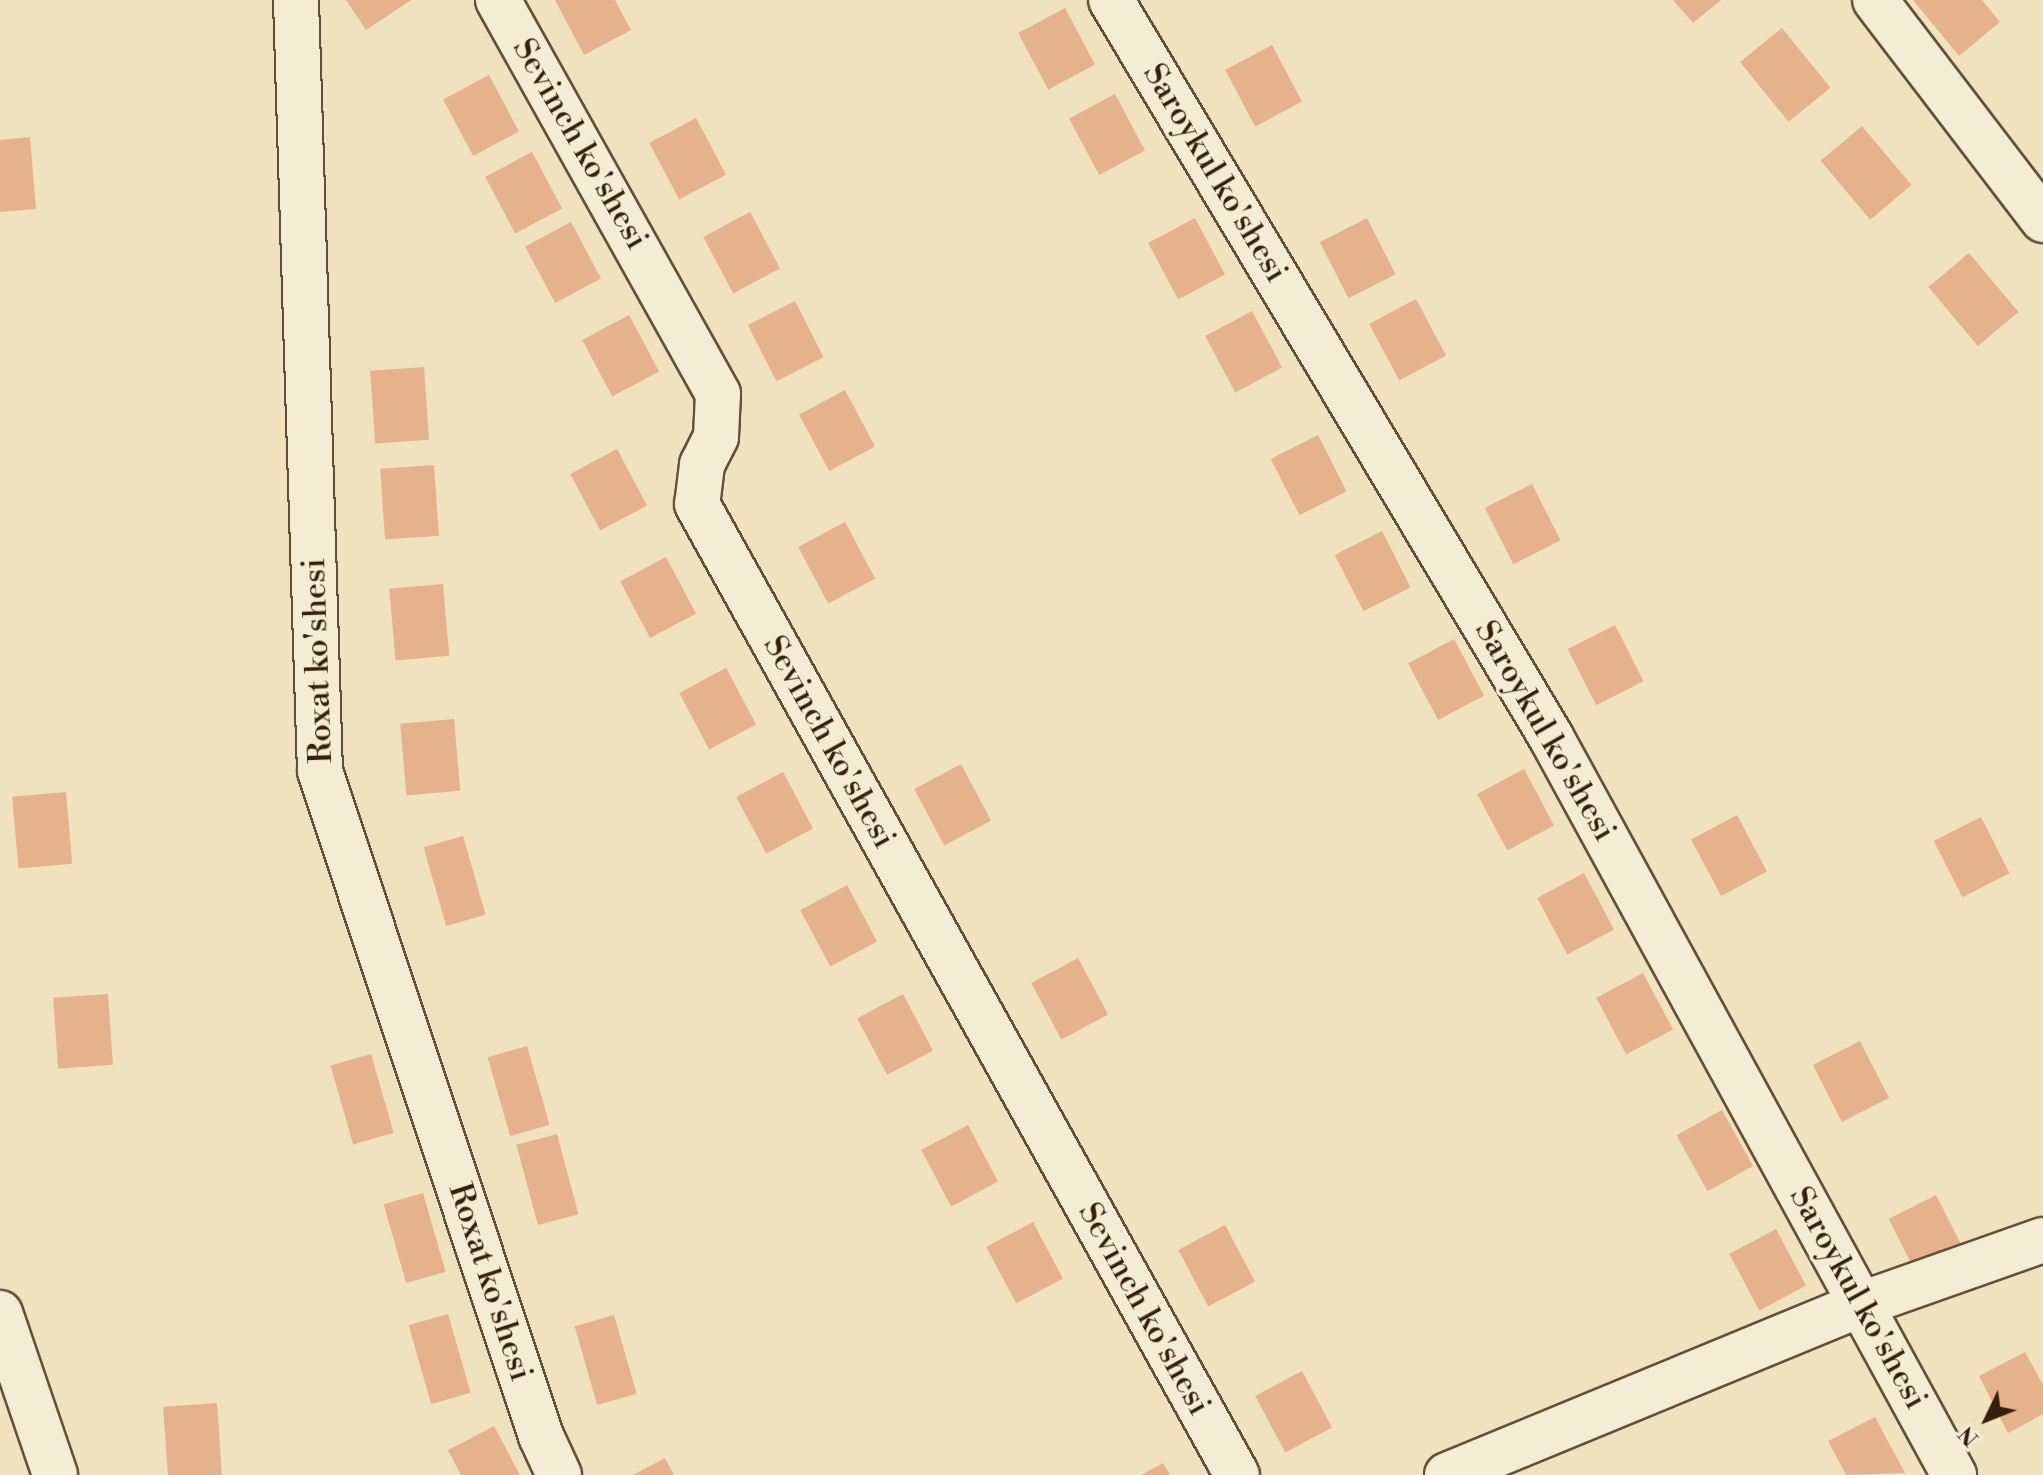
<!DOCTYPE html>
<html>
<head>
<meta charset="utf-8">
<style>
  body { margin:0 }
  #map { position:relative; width:2043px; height:1475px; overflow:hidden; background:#f0e2be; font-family:"Libre Bodoni",serif }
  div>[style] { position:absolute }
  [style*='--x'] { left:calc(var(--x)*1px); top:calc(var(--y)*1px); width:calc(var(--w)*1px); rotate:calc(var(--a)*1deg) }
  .building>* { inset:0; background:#e5b28b; transform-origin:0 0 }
  .roads { filter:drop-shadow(2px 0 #645039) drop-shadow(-2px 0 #645039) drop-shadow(0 2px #645039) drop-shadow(0 -2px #645039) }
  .minor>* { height:44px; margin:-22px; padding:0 22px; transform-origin:22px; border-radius:22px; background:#f5ecd5 }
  span { translate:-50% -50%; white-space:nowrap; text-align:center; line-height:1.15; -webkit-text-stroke:7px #f5ecd5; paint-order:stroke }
  .street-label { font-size:32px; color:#351f0d }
  .north { position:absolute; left:1947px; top:1379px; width:80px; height:80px; -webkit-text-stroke:6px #f5ecd5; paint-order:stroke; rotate:227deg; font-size:22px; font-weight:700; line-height:32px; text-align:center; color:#351f0d }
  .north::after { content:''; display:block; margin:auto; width:28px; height:36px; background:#351f0d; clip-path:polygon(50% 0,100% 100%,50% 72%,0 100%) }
</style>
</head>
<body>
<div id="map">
  <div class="building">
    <i style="clip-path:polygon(346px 0,411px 0,366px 30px)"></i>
    <i style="clip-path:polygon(555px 0,615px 0,631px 30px,584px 55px)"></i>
    <i style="clip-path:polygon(1673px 0,1721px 0,1693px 23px)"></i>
    <i style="clip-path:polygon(1913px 0,1982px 0,2000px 22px,1959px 56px)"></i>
    <i style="left:1065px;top:8px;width:64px;height:53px;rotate:62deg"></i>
    <i style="left:1782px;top:28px;width:77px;height:54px;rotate:51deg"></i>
    <i style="left:1272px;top:45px;width:64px;height:53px;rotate:62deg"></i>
    <i style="left:489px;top:75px;width:64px;height:52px;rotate:62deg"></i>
    <i style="left:1115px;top:94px;width:64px;height:52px;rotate:62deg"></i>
    <i style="left:696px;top:118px;width:64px;height:53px;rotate:62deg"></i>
    <i style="left:1862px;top:126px;width:77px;height:54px;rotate:50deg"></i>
    <i style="clip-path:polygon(30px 137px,36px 209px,0 212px,0 140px)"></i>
    <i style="left:532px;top:152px;width:64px;height:53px;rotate:62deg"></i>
    <i style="left:750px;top:212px;width:64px;height:53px;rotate:62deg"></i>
    <i style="left:1195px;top:218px;width:64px;height:53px;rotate:62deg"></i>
    <i style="left:1367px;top:218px;width:63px;height:53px;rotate:63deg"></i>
    <i style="left:571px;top:222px;width:64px;height:52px;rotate:62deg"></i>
    <i style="left:1969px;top:253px;width:77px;height:53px;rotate:50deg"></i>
    <i style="left:1416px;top:299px;width:64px;height:53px;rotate:62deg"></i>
    <i style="left:795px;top:301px;width:63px;height:53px;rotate:63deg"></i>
    <i style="left:1252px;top:311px;width:64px;height:53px;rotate:62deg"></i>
    <i style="left:629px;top:315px;width:64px;height:53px;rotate:62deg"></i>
    <i style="left:424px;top:367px;width:73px;height:54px;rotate:86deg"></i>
    <i style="left:845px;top:390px;width:64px;height:52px;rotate:62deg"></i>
    <i style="left:1318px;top:435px;width:63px;height:53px;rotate:63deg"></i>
    <i style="left:617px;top:449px;width:64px;height:53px;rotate:62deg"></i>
    <i style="left:434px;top:465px;width:71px;height:54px;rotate:86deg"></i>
    <i style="left:1532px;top:484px;width:63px;height:53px;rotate:63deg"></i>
    <i style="left:845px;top:522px;width:64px;height:53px;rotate:62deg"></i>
    <i style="left:1382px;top:531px;width:63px;height:53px;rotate:63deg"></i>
    <i style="left:666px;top:557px;width:64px;height:52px;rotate:62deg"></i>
    <i style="left:443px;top:584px;width:72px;height:54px;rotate:85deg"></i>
    <i style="left:1615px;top:625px;width:63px;height:53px;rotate:63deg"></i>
    <i style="left:1454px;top:639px;width:64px;height:52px;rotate:62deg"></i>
    <i style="left:726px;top:668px;width:64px;height:53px;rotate:62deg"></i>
    <i style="left:454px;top:719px;width:72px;height:54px;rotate:85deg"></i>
    <i style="left:961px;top:764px;width:64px;height:53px;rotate:62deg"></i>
    <i style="left:1524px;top:769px;width:64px;height:53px;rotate:62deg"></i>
    <i style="left:783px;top:772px;width:64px;height:53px;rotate:62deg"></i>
    <i style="left:66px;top:792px;width:72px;height:54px;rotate:85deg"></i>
    <i style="left:1737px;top:815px;width:64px;height:52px;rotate:62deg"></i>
    <i style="left:1981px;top:817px;width:63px;height:53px;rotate:63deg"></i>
    <i style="left:463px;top:836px;width:82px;height:41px;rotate:74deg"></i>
    <i style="left:1584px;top:873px;width:64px;height:53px;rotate:62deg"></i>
    <i style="left:847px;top:885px;width:64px;height:53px;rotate:62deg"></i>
    <i style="left:1078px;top:958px;width:64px;height:53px;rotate:62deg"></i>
    <i style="left:1643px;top:973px;width:64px;height:53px;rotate:62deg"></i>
    <i style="left:108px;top:994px;width:71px;height:55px;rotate:86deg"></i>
    <i style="left:903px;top:994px;width:64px;height:52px;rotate:62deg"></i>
    <i style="left:1860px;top:1041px;width:64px;height:53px;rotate:63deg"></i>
    <i style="left:527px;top:1046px;width:82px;height:41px;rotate:74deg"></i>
    <i style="left:371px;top:1054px;width:82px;height:42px;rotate:74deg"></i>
    <i style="left:1722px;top:1110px;width:64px;height:52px;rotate:61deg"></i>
    <i style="left:968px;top:1125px;width:64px;height:53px;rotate:62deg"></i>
    <i style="left:557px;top:1134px;width:83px;height:42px;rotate:75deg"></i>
    <i style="left:423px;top:1193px;width:82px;height:41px;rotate:74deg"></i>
    <i style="left:1936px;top:1195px;width:63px;height:53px;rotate:63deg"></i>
    <i style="left:1033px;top:1222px;width:64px;height:53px;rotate:62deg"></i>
    <i style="left:1225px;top:1225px;width:64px;height:53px;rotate:62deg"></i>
    <i style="left:1776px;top:1229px;width:64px;height:53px;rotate:62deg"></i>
    <i style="left:448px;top:1314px;width:82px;height:41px;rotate:74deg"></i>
    <i style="left:614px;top:1315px;width:82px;height:41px;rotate:74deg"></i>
    <i style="clip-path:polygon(2025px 1352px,2043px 1385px,2043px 1414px,2008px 1433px,1979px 1376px)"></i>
    <i style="left:1302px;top:1371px;width:64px;height:53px;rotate:62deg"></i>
    <i style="left:217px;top:1403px;width:72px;height:54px;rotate:86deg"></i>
    <i style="clip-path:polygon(1875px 1417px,1905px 1473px,1846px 1475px,1828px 1441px)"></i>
    <i style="clip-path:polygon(494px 1426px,520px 1475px,461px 1475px,448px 1450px)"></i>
    <i style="clip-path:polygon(665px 1458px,674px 1475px,633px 1475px)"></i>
    <i style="clip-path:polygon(1163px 1463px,1170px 1475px,1141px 1475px)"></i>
  </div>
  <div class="roads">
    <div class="minor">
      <i style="--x:296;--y:0;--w:771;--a:88.22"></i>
      <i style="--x:320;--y:771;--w:701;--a:71.62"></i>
      <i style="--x:541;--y:1436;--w:43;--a:65.2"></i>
      <i style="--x:498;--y:0;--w:451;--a:60.8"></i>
      <i style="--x:718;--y:394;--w:43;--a:92.7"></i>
      <i style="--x:716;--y:437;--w:31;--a:117"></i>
      <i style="--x:702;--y:465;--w:39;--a:97"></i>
      <i style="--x:697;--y:504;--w:1111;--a:60.92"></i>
      <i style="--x:1111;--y:0;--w:858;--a:59.16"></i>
      <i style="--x:1551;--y:737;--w:841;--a:61.36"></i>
      <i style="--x:1875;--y:0;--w:277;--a:52.6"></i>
      <i style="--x:0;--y:1313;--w:171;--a:71.2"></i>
      <i style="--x:1447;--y:1475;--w:449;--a:-22.4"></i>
      <i style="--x:1862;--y:1304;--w:192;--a:-19.5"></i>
    </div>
  </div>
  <div class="street-label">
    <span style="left:580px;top:144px;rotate:60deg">Sevinch ko'shesi</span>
    <span style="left:1215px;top:173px;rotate:59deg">Saroykul ko'shesi</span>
    <span style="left:318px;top:661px;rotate:-92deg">Roxat ko'shesi</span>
    <span style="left:1545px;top:731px;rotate:60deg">Saroykul ko'shesi</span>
    <span style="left:829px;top:742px;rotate:61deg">Sevinch ko'shesi</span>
    <span style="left:490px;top:1282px;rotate:72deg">Roxat ko'shesi</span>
    <span style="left:1858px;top:1298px;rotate:61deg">Saroykul ko'shesi</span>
    <span style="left:1144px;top:1309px;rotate:61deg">Sevinch ko'shesi</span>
  </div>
  <div class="north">N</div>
</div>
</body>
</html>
